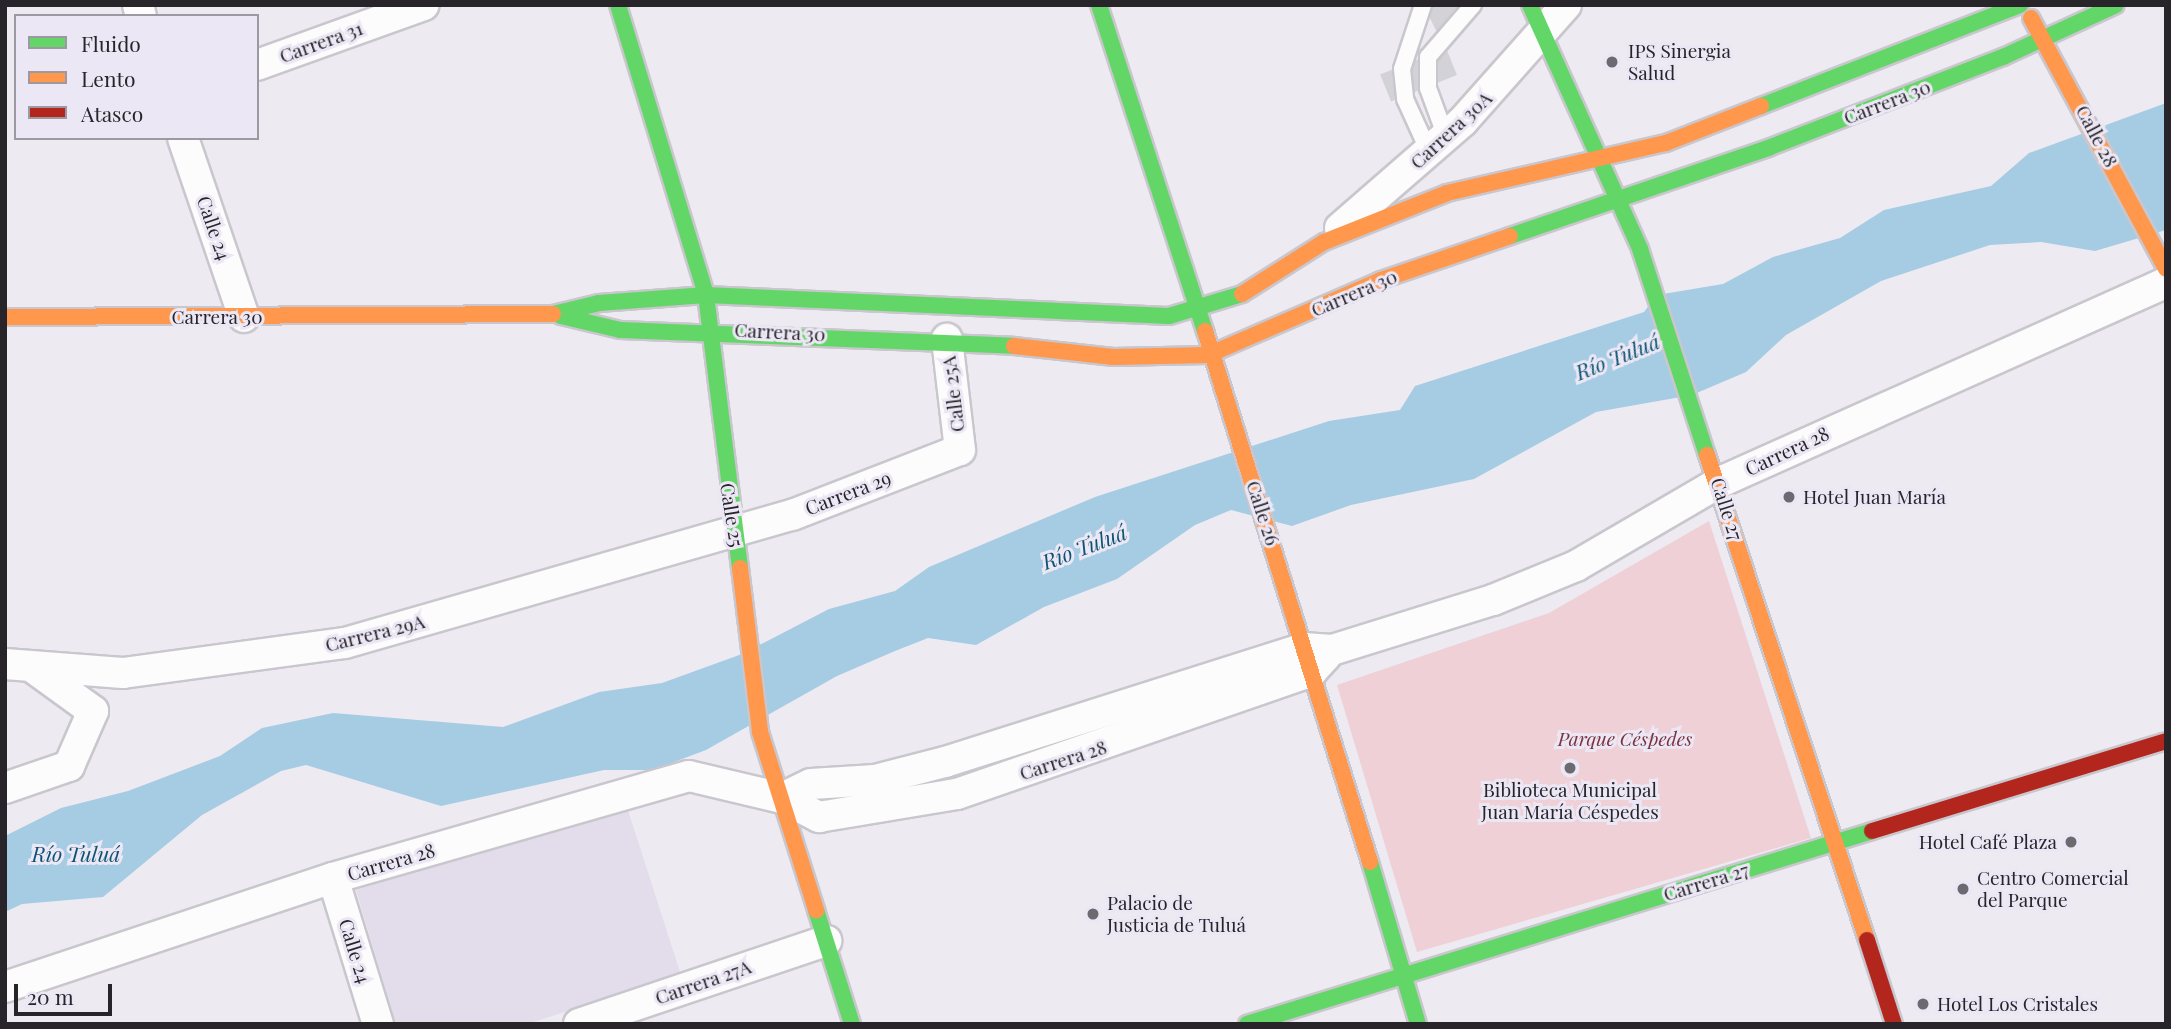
<!DOCTYPE html>
<html>
<head>
<meta charset="utf-8">
<style>
  body { margin:0 }
  #map { position:relative; width:2171px; height:1029px; overflow:hidden; background:#edeaf1; font-family:"Playfair Display",serif }
  div>[style] { position:absolute }
  [style*='--x'] { left:calc(var(--x)*1px); top:calc(var(--y)*1px); width:calc(var(--w)*1px); rotate:calc(var(--a)*1deg) }
  .built>* { inset:0; background:#e3ddeb }
  .green>* { inset:0; background:#efd0d6 }
  .water>* { inset:0; background:#a6cce4 }
  .building>* { inset:0; background:#d2d2d7; transform-origin:0 0 }
  .roads { filter:drop-shadow(2px 0 #c9c7cd) drop-shadow(-2px 0 #c9c7cd) drop-shadow(0 2px #c9c7cd) drop-shadow(0 -2px #c9c7cd) }
  .lane>* { height:16px; margin:-8px; padding:0 8px; transform-origin:8px; border-radius:8px; background:#fcfcfd }
  .street>* { height:30px; margin:-15px; padding:0 15px; transform-origin:15px; border-radius:15px; background:#fcfcfd }
  .fast>* { height:16px; margin:-8px; padding:0 8px; transform-origin:8px; border-radius:8px; background:#63d668 }
  .slow>* { height:16px; margin:-8px; padding:0 8px; transform-origin:8px; border-radius:8px; background:#ff974d }
  .jam>* { height:16px; margin:-8px; padding:0 8px; transform-origin:8px; border-radius:8px; background:#b3261e }
  .dots>* { width:19px; height:19px; translate:-50% -50%; box-sizing:border-box; border:4px solid #ece7f4; border-radius:50% }
  span { translate:-50% -50%; white-space:nowrap; text-align:center; line-height:1.15; -webkit-text-stroke:6px #ece7f4; paint-order:stroke }
  .street-label { font-size:19px; color:#27252a }
  .poi-label { font-size:19px; color:#27252a }
  .left { translate:0 -50%; text-align:left }
  .right { translate:-100% -50%; text-align:right }
  .park-label { font-size:19px; color:#7d323f; font-style:italic }
  .water-label { font-size:21px; color:#0c5474; font-style:italic }
  .frame { position:absolute; inset:0; border:7px solid #27252a; pointer-events:none }
  .legend { position:absolute; left:14px; top:14px; width:245px; height:126px; box-sizing:border-box; background:#ece7f4; border:2px solid #9d99a3; margin:0; padding:9px 12px; list-style:none; font-size:21px; color:#27252a }
  .legend li { display:flex; align-items:center; gap:14px; height:35px }
  .legend b { width:35px; border:2px solid #9d99a3 }
  .scale { position:absolute; left:14px; top:984px; width:98px; height:32px; box-sizing:border-box; border:4px solid #27252a; border-top:0; padding-left:9px; font-size:21px; line-height:24px; white-space:nowrap; color:#27252a; -webkit-text-stroke:5px #ece7f4; paint-order:stroke }
</style>
</head>
<body>
<div id="map">
  <div class="built">
    <i style="clip-path:polygon(626px 804px,681px 975px,527px 1024px,396px 1024px,356px 890px)"></i>
  </div>
  <div class="green">
    <i style="clip-path:polygon(1709px 521px,1811px 838px,1417px 952px,1337px 685px,1549px 613px)"></i>
  </div>
  <div class="water">
    <i style="clip-path:polygon(2166px 103px,2166px 230px,2095px 251px,2041px 242px,1990px 245px,1881px 281px,1786px 335px,1746px 372px,1692px 395px,1596px 412px,1474px 479px,1351px 505px,1292px 526px,1231px 510px,1195px 525px,1117px 579px,1044px 607px,976px 645px,928px 638px,895px 651px,837px 676px,706px 750px,653px 770px,604px 770px,441px 806px,306px 765px,281px 771px,202px 815px,103px 897px,22px 904px,5px 912px,5px 836px,61px 808px,128px 791px,220px 756px,262px 728px,333px 713px,503px 727px,599px 692px,662px 683px,742px 654px,829px 609px,895px 591px,929px 567px,1095px 497px,1329px 421px,1400px 410px,1415px 386px,1644px 312px,1657px 295px,1723px 284px,1773px 257px,1840px 238px,1884px 210px,1991px 186px,2029px 153px)"></i>
  </div>
  <div class="building">
    <i style="clip-path:polygon(1423px 5px,1460px 5px,1469px 23px,1440px 38px)"></i>
    <i style="left:1446px;top:48px;width:29px;height:71px;rotate:68deg"></i>
  </div>
  <div class="roads">
    <div class="lane">
      <i style="--x:1423;--y:5;--w:67;--a:108.2"></i>
      <i style="--x:1402;--y:69;--w:30;--a:84"></i>
      <i style="--x:1405;--y:99;--w:58;--a:65.6"></i>
      <i style="--x:1446;--y:137;--w:52;--a:-110.2"></i>
      <i style="--x:1428;--y:88;--w:31;--a:-90"></i>
      <i style="--x:1428;--y:57;--w:69;--a:-49.1"></i>
    </div>
    <div class="street">
      <i style="--x:138;--y:5;--w:11;--a:75"></i>
      <i style="--x:257;--y:65;--w:177;--a:-19.8"></i>
      <i style="--x:183;--y:138;--w:189;--a:71.2"></i>
      <i style="--x:1340;--y:228;--w:163;--a:-41"></i>
      <i style="--x:1463;--y:121;--w:155;--a:-48.4"></i>
      <i style="--x:5;--y:664;--w:118;--a:4.4"></i>
      <i style="--x:123;--y:673;--w:224;--a:-7.7"></i>
      <i style="--x:345;--y:643;--w:465;--a:-16"></i>
      <i style="--x:792;--y:515;--w:180;--a:-21.2"></i>
      <i style="--x:960;--y:450;--w:112;--a:-96.7"></i>
      <i style="--x:5;--y:788;--w:68;--a:-19"></i>
      <i style="--x:69;--y:766;--w:60;--a:-66.4"></i>
      <i style="--x:93;--y:711;--w:72;--a:-144.1"></i>
      <i style="--x:782;--y:798;--w:32;--a:-26"></i>
      <i style="--x:811;--y:784;--w:64;--a:-3.6"></i>
      <i style="--x:875;--y:780;--w:72;--a:-14.4"></i>
      <i style="--x:945;--y:762;--w:377;--a:-17.6"></i>
      <i style="--x:1304;--y:648;--w:28;--a:4"></i>
      <i style="--x:1332;--y:650;--w:169;--a:-17.3"></i>
      <i style="--x:1493;--y:600;--w:90;--a:-22.3"></i>
      <i style="--x:1576;--y:566;--w:164;--a:-30.3"></i>
      <i style="--x:1718;--y:483;--w:491;--a:-24.1"></i>
      <i style="--x:333;--y:878;--w:153;--a:72.9"></i>
      <i style="--x:5;--y:987;--w:346;--a:-18.4"></i>
      <i style="--x:333;--y:878;--w:370;--a:-16"></i>
      <i style="--x:689;--y:776;--w:96;--a:13.3"></i>
      <i style="--x:782;--y:798;--w:42;--a:27.2"></i>
      <i style="--x:819;--y:817;--w:140;--a:-9.5"></i>
      <i style="--x:957;--y:794;--w:376;--a:-19.1"></i>
      <i style="--x:1312;--y:671;--w:21;--a:-47"></i>
      <i style="--x:579;--y:1024;--w:261;--a:-18.6"></i>
    </div>
    <div class="fast">
      <i style="--x:618;--y:5;--w:303;--a:73.1"></i>
      <i style="--x:706;--y:295;--w:275;--a:82.9"></i>
      <i style="--x:1099;--y:5;--w:343;--a:72"></i>
      <i style="--x:1530;--y:5;--w:268;--a:65.7"></i>
      <i style="--x:1640;--y:249;--w:217;--a:72"></i>
      <i style="--x:1761;--y:106;--w:278;--a:-21.3"></i>
      <i style="--x:1510;--y:236;--w:273;--a:-18.8"></i>
      <i style="--x:1768;--y:148;--w:252;--a:-21.2"></i>
      <i style="--x:2003;--y:57;--w:124;--a:-24.7"></i>
      <i style="--x:553;--y:314;--w:47;--a:-13.4"></i>
      <i style="--x:599;--y:303;--w:107;--a:-4.3"></i>
      <i style="--x:706;--y:295;--w:463;--a:2.6"></i>
      <i style="--x:1169;--y:316;--w:76;--a:-16.8"></i>
      <i style="--x:561;--y:316;--w:61;--a:13.3"></i>
      <i style="--x:620;--y:330;--w:394;--a:2.3"></i>
      <i style="--x:1370;--y:862;--w:169;--a:73.5"></i>
      <i style="--x:816;--y:910;--w:120;--a:72.5"></i>
      <i style="--x:1247;--y:1024;--w:654;--a:-17.16"></i>
    </div>
    <div class="slow">
      <i style="--x:2031;--y:18;--w:285;--a:61.7"></i>
      <i style="--x:1242;--y:294;--w:97;--a:-32.4"></i>
      <i style="--x:1324;--y:242;--w:132;--a:-21.7"></i>
      <i style="--x:1447;--y:193;--w:225;--a:-12.9"></i>
      <i style="--x:1666;--y:143;--w:102;--a:-21.3"></i>
      <i style="--x:5;--y:317;--w:548;--a:-0.31"></i>
      <i style="--x:1205;--y:331;--w:556;--a:72.74"></i>
      <i style="--x:1014;--y:346;--w:100;--a:6.3"></i>
      <i style="--x:1113;--y:357;--w:95;--a:-1.2"></i>
      <i style="--x:1208;--y:355;--w:189;--a:-23.4"></i>
      <i style="--x:1381;--y:280;--w:136;--a:-18.8"></i>
      <i style="--x:1707;--y:455;--w:511;--a:71.74"></i>
      <i style="--x:740;--y:568;--w:165;--a:83"></i>
      <i style="--x:760;--y:732;--w:187;--a:72.5"></i>
    </div>
    <div class="jam">
      <i style="--x:1872;--y:831;--w:307;--a:-17"></i>
      <i style="--x:1867;--y:940;--w:88;--a:72.2"></i>
    </div>
  </div>
  <div class="dots">
    <i style="left:1612px;top:62px;background:#6c6a70"></i>
    <i style="left:1789px;top:497px;background:#6c6a70"></i>
    <i style="left:1570px;top:768px;background:#6c6a70"></i>
    <i style="left:2071px;top:842px;background:#6c6a70"></i>
    <i style="left:1963px;top:889px;background:#6c6a70"></i>
    <i style="left:1093px;top:914px;background:#6c6a70"></i>
    <i style="left:1923px;top:1004px;background:#6c6a70"></i>
  </div>
  <div class="street-label">
    <span style="left:321px;top:42px;rotate:-20deg">Carrera 31</span>
    <span style="left:1887px;top:102px;rotate:-21deg">Carrera 30</span>
    <span style="left:1451px;top:130px;rotate:-43deg">Carrera 30A</span>
    <span style="left:2097px;top:136px;rotate:62deg">Calle 28</span>
    <span style="left:214px;top:228px;rotate:71deg">Calle 24</span>
    <span style="left:1354px;top:293px;rotate:-23deg">Carrera 30</span>
    <span style="left:217px;top:317px">Carrera 30</span>
    <span style="left:780px;top:332px;rotate:3deg">Carrera 30</span>
    <span style="left:953px;top:394px;rotate:-97deg">Calle 25A</span>
    <span style="left:1787px;top:451px;rotate:-25deg">Carrera 28</span>
    <span style="left:848px;top:493px;rotate:-21deg">Carrera 29</span>
    <span style="left:1727px;top:509px;rotate:72deg">Calle 27</span>
    <span style="left:1263px;top:513px;rotate:72deg">Calle 26</span>
    <span style="left:732px;top:515px;rotate:81deg">Calle 25</span>
    <span style="left:375px;top:633px;rotate:-14deg">Carrera 29A</span>
    <span style="left:1063px;top:760px;rotate:-18deg">Carrera 28</span>
    <span style="left:391px;top:862px;rotate:-16deg">Carrera 28</span>
    <span style="left:1706px;top:882px;rotate:-17deg">Carrera 27</span>
    <span style="left:355px;top:951px;rotate:73deg">Calle 24</span>
    <span style="left:703px;top:982px;rotate:-19deg">Carrera 27A</span>
  </div>
  <div class="poi-label">
    <span class="left" style="left:1628px;top:62px">IPS Sinergia<br>Salud</span>
    <span class="left" style="left:1803px;top:497px">Hotel Juan María</span>
    <span style="left:1570px;top:801px">Biblioteca Municipal<br>Juan María Céspedes</span>
    <span class="right" style="left:2057px;top:842px">Hotel Café Plaza</span>
    <span class="left" style="left:1977px;top:889px">Centro Comercial<br>del Parque</span>
    <span class="left" style="left:1107px;top:914px">Palacio de<br>Justicia de Tuluá</span>
    <span class="left" style="left:1937px;top:1004px">Hotel Los Cristales</span>
  </div>
  <div class="park-label">
    <span style="left:1625px;top:739px">Parque Céspedes</span>
  </div>
  <div class="water-label">
    <span style="left:1617px;top:356px;rotate:-22deg">Río Tuluá</span>
    <span style="left:1084px;top:546px;rotate:-21deg">Río Tuluá</span>
    <span style="left:76px;top:853px">Río Tuluá</span>
  </div>
  <div class="frame"></div>
  <ul class="legend">
  <li><b style="height:9px;background:#63d668"></b>Fluido</li>
  <li><b style="height:9px;background:#ff974d"></b>Lento</li>
  <li><b style="height:9px;background:#b3261e"></b>Atasco</li>
  </ul>
  <div class="scale">20 m</div>
</div>
</body>
</html>
